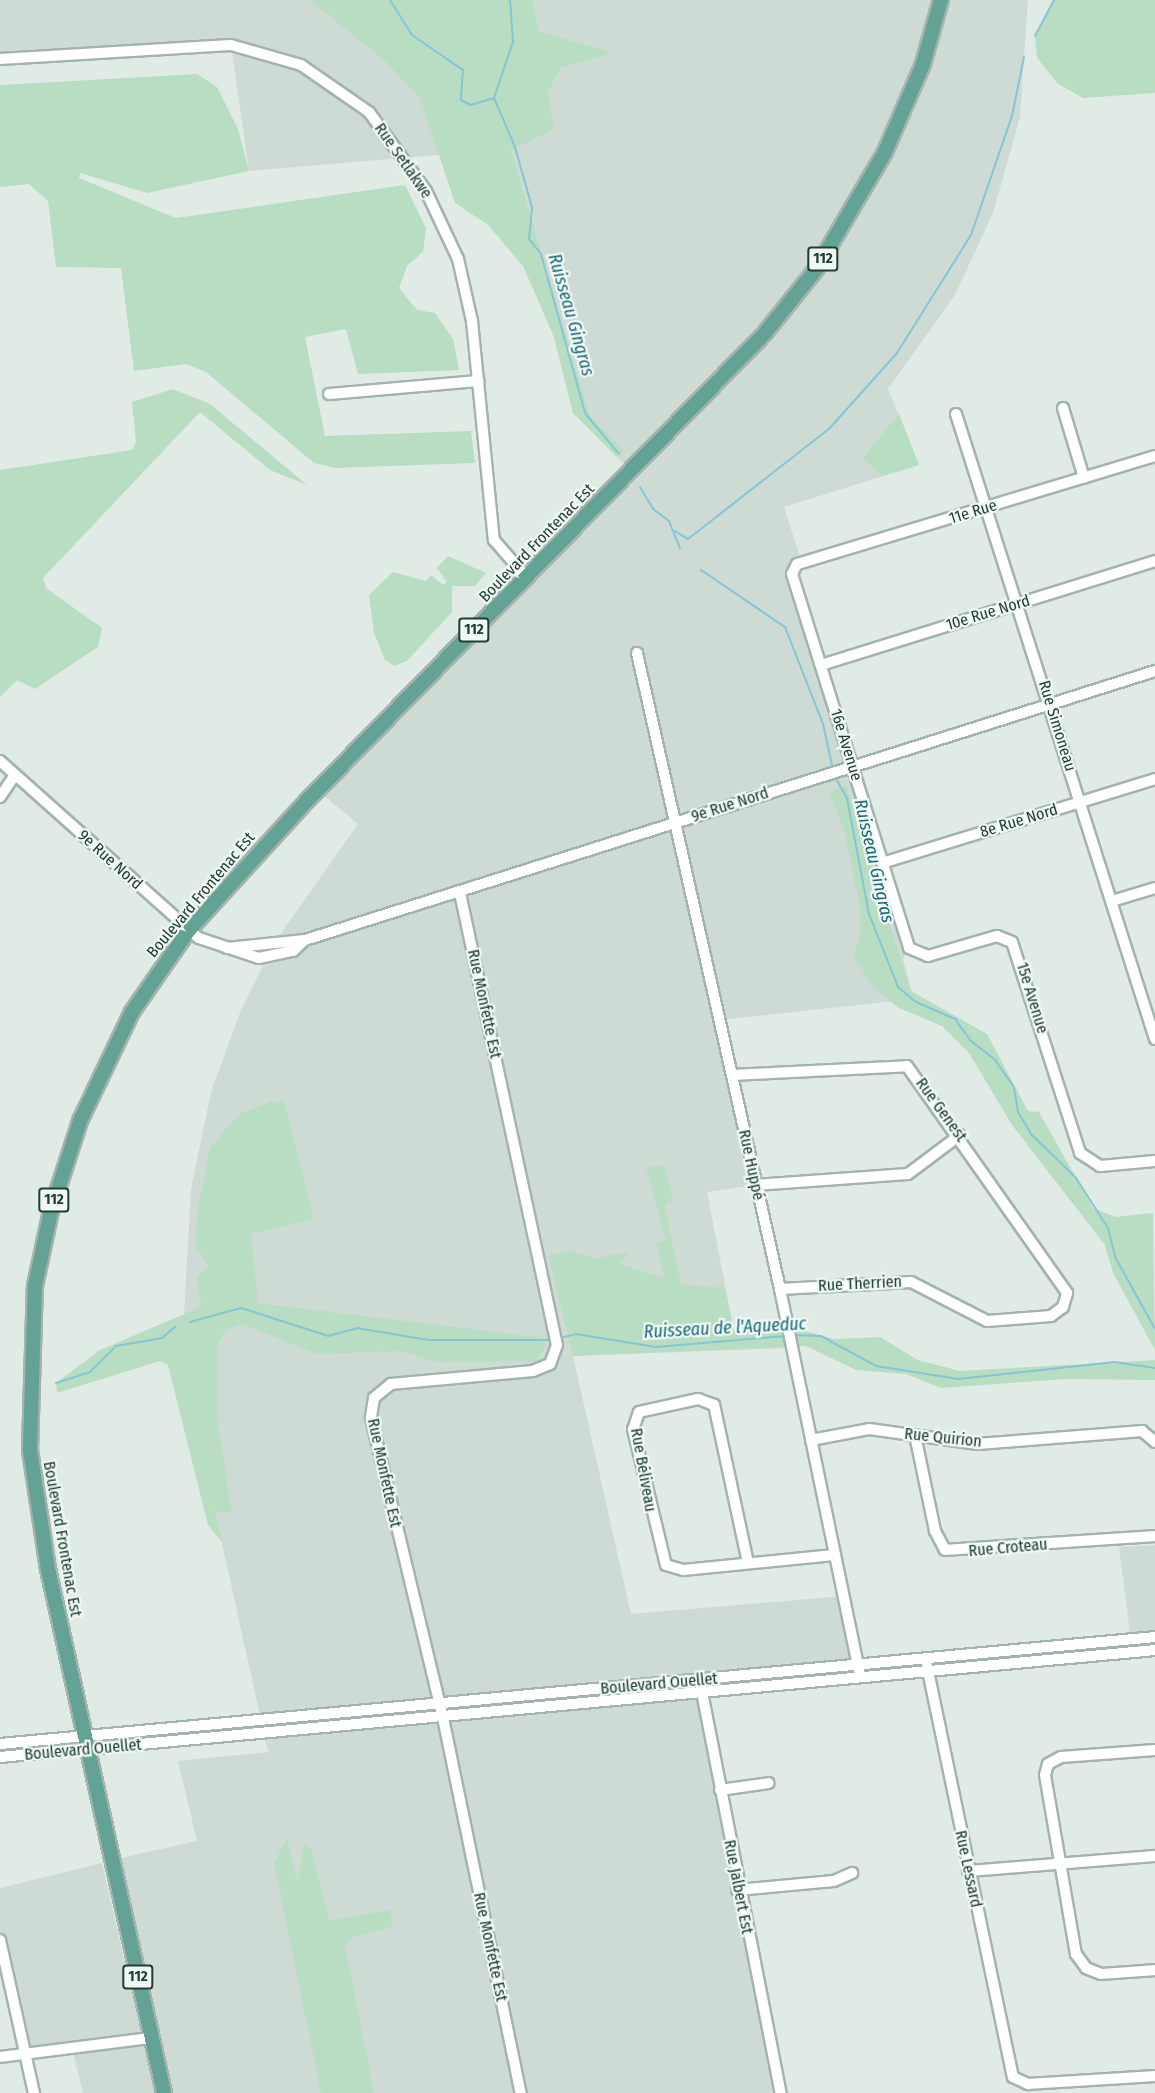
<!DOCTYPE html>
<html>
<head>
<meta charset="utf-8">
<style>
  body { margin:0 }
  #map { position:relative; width:1155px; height:2093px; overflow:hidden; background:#e0ebe6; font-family:"Fira Sans Condensed",sans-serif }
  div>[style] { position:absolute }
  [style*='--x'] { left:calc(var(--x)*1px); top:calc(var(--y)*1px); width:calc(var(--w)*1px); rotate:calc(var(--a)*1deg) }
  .built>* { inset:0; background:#cedbd5 }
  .green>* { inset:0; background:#b8ddc3 }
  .stream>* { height:2px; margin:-1px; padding:0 1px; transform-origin:1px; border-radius:1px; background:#86c5d3 }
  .roads { filter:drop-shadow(2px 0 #a3b3ad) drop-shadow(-2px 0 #a3b3ad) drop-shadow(0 2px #a3b3ad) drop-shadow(0 -2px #a3b3ad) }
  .minor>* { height:10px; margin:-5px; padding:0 5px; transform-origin:5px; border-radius:5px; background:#fff }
  .major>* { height:14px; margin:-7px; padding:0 7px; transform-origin:7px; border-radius:7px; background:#63a294 }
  span { translate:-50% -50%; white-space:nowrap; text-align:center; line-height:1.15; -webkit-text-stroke:4.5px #f0f8f4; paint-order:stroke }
  .shield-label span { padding:2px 4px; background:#f0f8f4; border:2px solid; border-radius:4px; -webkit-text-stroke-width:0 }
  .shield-label { font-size:15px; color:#203c35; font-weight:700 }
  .street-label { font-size:16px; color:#203c35 }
  .water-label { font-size:18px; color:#19677a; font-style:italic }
</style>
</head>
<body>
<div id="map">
  <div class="built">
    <i style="clip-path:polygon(0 0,1028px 0,1020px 117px,993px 213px,955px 295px,888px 389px,919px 465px,784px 507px,802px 563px,794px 567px,909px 947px,903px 959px,914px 999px,720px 1020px,755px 1185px,707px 1192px,734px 1331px,791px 1348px,573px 1356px,631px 1614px,843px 1596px,861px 1678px,703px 1694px,781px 2093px,164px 2093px,112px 1860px,197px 1841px,178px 1761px,268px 1752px,202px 1453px,184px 1315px,191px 1189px,211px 1092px,239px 1015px,274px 943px,358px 824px,317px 790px,630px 470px,573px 413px,507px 149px,249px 171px,231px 45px,0 59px)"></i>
    <i style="clip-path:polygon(1155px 1545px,1155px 1632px,1130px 1634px,1119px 1547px)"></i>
    <i style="clip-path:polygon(102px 1863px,155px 2093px,83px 2093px,71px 2044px,29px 2048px,0 1931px,0 1888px)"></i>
  </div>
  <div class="green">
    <i style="clip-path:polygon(310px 0,532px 0,539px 31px,612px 53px,560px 68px,548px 92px,554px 129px,511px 150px,590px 417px,624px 450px,617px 457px,573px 413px,554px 337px,523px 266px,488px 225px,455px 203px,420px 98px,386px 62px)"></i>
    <i style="clip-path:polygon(1054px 0,1155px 0,1155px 93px,1083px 98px,1058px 84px,1037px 58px,1035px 36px)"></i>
    <i style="clip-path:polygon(197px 74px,217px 87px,238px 129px,249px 171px,147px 193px,80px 173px,79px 178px,176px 218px,405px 185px,426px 228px,423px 252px,407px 266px,399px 288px,417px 310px,435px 313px,453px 339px,459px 370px,358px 374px,346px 329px,305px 337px,325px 436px,471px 431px,475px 463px,335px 468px,314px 463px,206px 372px,186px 364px,134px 371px,121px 268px,56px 267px,48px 201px,29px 184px,0 187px,0 85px)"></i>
    <i style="clip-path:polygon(173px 389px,210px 404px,307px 485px,270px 470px,200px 412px,43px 578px,46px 588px,102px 628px,98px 647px,35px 689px,17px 680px,0 697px,0 470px,132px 450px,136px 442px,132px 402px)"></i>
    <i style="clip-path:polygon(899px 414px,919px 465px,883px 476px,862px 459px)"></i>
    <i style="clip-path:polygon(448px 556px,486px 573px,475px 586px,452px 586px,452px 612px,407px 661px,394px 666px,385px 660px,374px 633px,369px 595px,393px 572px,426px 581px,431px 575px,443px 585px,447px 582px,437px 568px)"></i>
    <i style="clip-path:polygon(846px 785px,911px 991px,987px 1034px,1028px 1111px,1039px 1112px,1093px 1208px,1116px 1217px,1153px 1213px,1155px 1350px,1113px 1273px,1105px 1245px,1012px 1125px,969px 1053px,942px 1026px,897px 1007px,873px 986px,854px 957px,861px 932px,859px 902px,844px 829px,829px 792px)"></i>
    <i style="clip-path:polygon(272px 1101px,284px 1102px,314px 1219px,251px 1234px,258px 1303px,544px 1338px,545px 1346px,537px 1361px,436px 1362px,402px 1351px,317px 1354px,243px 1324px,227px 1330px,217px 1344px,218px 1426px,232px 1513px,215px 1511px,222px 1542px,208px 1525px,168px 1365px,160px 1361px,57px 1393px,56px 1383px,100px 1350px,201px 1307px,197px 1277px,208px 1266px,196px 1248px,197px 1214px,210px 1148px,238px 1115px)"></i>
    <i style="clip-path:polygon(664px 1165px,674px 1202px,666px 1203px,665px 1209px,681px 1284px,725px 1288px,734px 1332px,802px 1330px,834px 1339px,880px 1337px,918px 1360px,960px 1371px,1155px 1360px,1155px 1380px,1066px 1379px,941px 1388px,906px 1374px,856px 1370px,806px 1346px,573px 1356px,548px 1255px,572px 1251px,595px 1259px,630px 1251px,619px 1264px,664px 1278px,656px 1242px,666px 1241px,646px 1167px)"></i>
    <i style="clip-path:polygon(287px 1838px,298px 1884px,304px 1845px,311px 1849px,329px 1920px,390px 1910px,393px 1927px,352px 1937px,345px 1946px,374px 2093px,321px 2093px,274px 1863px)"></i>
  </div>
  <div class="stream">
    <i style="--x:390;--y:0;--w:41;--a:57.8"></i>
    <i style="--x:412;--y:35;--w:62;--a:34.5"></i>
    <i style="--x:463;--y:70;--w:30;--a:94"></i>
    <i style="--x:461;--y:100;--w:11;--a:27"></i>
    <i style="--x:471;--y:105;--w:24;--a:-17"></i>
    <i style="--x:1035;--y:36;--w:41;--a:-62.2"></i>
    <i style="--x:494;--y:98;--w:53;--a:66.8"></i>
    <i style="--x:515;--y:147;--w:62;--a:74.2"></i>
    <i style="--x:532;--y:207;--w:32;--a:95"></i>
    <i style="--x:529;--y:239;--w:19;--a:51"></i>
    <i style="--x:541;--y:254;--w:165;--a:74.5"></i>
    <i style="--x:585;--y:413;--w:53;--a:50.3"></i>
    <i style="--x:494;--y:98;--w:59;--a:-71.3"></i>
    <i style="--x:513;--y:42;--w:42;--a:-94.1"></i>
    <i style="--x:640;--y:487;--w:26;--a:59"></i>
    <i style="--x:653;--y:509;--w:20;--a:37"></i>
    <i style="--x:669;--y:521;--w:29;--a:68"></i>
    <i style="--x:675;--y:531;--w:15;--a:32"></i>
    <i style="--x:688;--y:539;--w:179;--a:-38"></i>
    <i style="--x:829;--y:429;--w:102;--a:-48.2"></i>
    <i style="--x:897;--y:353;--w:139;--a:-57.9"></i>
    <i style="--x:971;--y:235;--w:126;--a:-71"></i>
    <i style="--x:1012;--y:116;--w:60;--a:-78.5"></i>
    <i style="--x:701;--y:570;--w:102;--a:34.2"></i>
    <i style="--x:785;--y:627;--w:104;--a:68.6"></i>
    <i style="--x:823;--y:724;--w:47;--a:77.7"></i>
    <i style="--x:834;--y:775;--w:26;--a:61"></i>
    <i style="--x:847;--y:798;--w:118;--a:79.3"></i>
    <i style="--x:869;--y:914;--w:79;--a:68.3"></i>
    <i style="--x:898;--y:987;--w:23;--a:40"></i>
    <i style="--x:916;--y:1002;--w:43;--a:23.6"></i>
    <i style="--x:955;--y:1019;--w:27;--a:54"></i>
    <i style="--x:971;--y:1041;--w:31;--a:38"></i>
    <i style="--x:995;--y:1060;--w:33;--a:55"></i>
    <i style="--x:1014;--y:1087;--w:25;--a:81"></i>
    <i style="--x:1018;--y:1112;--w:27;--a:59"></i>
    <i style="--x:1032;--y:1135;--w:62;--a:44.3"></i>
    <i style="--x:1076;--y:1178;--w:59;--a:57.4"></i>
    <i style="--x:1108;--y:1228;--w:30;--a:76"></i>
    <i style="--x:1115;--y:1257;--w:82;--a:60.9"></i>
    <i style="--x:190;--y:1322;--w:53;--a:-15.4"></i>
    <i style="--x:241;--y:1308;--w:91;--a:17.8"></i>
    <i style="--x:328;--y:1336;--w:30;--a:-15"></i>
    <i style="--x:357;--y:1328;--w:73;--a:9.5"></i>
    <i style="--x:429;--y:1340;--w:122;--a:0"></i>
    <i style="--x:794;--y:1335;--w:27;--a:2"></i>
    <i style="--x:821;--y:1336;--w:63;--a:28.6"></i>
    <i style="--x:876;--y:1366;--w:83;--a:9"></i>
    <i style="--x:958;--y:1379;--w:158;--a:-6.2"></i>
    <i style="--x:1115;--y:1362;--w:40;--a:8.5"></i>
    <i style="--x:560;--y:1338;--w:16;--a:-14"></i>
    <i style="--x:576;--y:1334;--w:81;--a:9.2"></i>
    <i style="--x:656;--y:1347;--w:129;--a:-4.9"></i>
    <i style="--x:56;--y:1383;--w:36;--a:-18"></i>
    <i style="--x:90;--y:1372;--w:37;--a:-45"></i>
    <i style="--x:116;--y:1346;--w:47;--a:-9.9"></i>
    <i style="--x:162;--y:1338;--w:18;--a:-41"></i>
  </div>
  <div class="roads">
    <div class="minor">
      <i style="--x:0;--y:59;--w:231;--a:-3.5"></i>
      <i style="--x:231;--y:45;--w:73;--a:15.9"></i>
      <i style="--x:301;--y:65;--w:83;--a:34.7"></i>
      <i style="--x:369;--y:112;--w:97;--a:54.2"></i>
      <i style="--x:426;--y:191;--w:75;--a:64.8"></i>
      <i style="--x:458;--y:259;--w:64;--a:77.3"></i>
      <i style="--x:472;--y:321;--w:220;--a:84.3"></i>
      <i style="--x:494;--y:540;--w:49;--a:49.1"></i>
      <i style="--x:329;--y:394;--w:150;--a:-5"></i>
      <i style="--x:1063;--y:408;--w:73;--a:73.3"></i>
      <i style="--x:956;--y:414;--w:656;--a:72.34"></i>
      <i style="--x:1155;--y:456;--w:374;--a:163.2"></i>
      <i style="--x:797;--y:564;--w:11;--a:117"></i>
      <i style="--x:792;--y:574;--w:392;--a:72.6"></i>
      <i style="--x:909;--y:948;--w:21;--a:23"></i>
      <i style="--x:928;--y:956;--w:72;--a:-16.2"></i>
      <i style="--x:997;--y:936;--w:16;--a:22"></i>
      <i style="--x:1012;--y:942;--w:222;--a:72.1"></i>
      <i style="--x:1080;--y:1153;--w:24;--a:33"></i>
      <i style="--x:1100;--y:1166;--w:55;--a:-5.2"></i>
      <i style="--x:637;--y:653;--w:652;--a:77.33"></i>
      <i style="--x:780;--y:1289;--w:391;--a:78.3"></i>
      <i style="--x:821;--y:665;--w:350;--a:-17.3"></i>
      <i style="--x:0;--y:761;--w:266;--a:41.7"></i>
      <i style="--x:199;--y:938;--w:63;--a:18.4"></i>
      <i style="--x:259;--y:958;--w:35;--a:-12"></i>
      <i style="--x:293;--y:951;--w:16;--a:-43"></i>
      <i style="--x:0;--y:797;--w:27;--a:-56"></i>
      <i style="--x:882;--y:863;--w:286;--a:-17.1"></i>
      <i style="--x:460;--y:893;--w:462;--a:77.9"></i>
      <i style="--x:557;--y:1345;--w:20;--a:110"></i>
      <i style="--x:550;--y:1364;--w:18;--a:158"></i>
      <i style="--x:533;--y:1371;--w:143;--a:174.8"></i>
      <i style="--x:391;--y:1384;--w:22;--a:141"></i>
      <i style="--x:374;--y:1398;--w:20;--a:99"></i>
      <i style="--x:371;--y:1418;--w:309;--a:76.5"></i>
      <i style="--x:443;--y:1718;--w:383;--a:78.3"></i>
      <i style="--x:1112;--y:901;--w:45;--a:-16.8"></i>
      <i style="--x:227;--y:948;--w:78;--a:-5.9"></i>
      <i style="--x:305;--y:940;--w:892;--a:-17.56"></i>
      <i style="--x:732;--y:1075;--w:175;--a:-2.9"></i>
      <i style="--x:907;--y:1066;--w:278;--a:54.8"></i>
      <i style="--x:1067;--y:1293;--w:15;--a:106"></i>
      <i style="--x:1063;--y:1307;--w:15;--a:143"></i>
      <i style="--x:1051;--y:1316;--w:64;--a:175.5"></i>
      <i style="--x:987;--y:1321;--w:85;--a:-152.8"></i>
      <i style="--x:911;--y:1282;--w:131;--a:176.9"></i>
      <i style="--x:755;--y:1185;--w:153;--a:-4.1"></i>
      <i style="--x:908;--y:1174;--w:65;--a:-36.9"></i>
      <i style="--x:915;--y:1435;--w:98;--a:78.2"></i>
      <i style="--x:935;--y:1531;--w:21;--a:62"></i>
      <i style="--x:945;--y:1550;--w:210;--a:-3.8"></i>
      <i style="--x:811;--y:1440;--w:59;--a:-10.7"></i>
      <i style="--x:869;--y:1429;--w:110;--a:7.8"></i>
      <i style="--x:978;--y:1444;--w:165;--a:-4.5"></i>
      <i style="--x:1142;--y:1431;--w:17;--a:40"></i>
      <i style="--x:748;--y:1563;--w:162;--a:-102.1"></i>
      <i style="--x:714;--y:1405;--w:17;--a:-159"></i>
      <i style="--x:698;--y:1399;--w:60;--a:167.6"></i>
      <i style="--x:639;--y:1412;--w:18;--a:109"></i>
      <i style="--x:633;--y:1429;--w:140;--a:76.4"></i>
      <i style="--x:666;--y:1565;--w:18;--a:16"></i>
      <i style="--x:683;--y:1570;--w:152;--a:-5.7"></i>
      <i style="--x:927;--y:1666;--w:420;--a:78.2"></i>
      <i style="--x:1013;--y:2077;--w:17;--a:25"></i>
      <i style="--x:1028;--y:2084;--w:127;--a:-3.6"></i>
      <i style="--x:701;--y:1687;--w:414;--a:78.9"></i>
      <i style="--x:0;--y:1744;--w:1160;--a:-5.29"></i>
      <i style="--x:1155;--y:1750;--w:94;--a:175.7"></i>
      <i style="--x:1061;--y:1757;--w:15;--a:152"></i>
      <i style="--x:1048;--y:1764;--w:11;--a:105"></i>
      <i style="--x:1045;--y:1775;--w:182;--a:80.2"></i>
      <i style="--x:1076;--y:1954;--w:17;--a:54"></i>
      <i style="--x:1086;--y:1968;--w:16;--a:22"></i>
      <i style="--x:1101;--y:1974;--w:54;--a:-4.2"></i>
      <i style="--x:0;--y:1757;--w:1160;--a:-5.29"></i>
      <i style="--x:720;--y:1790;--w:49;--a:-8.1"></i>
      <i style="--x:968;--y:1871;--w:188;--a:-4.6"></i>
      <i style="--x:737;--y:1890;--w:97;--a:-5.3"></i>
      <i style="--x:834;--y:1881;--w:20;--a:-24"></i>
      <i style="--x:0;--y:1940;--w:157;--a:77.5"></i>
      <i style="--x:0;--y:2057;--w:152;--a:-7.2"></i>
    </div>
    <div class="major">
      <i style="--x:164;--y:2093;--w:537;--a:-102.48"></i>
      <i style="--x:48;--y:1569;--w:120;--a:-98.6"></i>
      <i style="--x:30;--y:1450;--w:164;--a:-88.3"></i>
      <i style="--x:35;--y:1286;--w:77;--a:-78"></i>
      <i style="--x:51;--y:1211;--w:95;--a:-72.1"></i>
      <i style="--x:80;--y:1121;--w:121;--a:-64.5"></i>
      <i style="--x:132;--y:1012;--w:98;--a:-55.3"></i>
      <i style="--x:188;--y:931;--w:169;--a:-47.6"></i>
      <i style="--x:302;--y:806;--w:662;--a:-45.61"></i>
      <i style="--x:765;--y:333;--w:83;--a:-51.3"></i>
      <i style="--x:817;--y:268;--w:134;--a:-59.6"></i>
      <i style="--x:885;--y:152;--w:96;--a:-66.6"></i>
      <i style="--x:923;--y:64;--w:66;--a:-74.3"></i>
    </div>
  </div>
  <div class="shield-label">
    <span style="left:823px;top:259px">112</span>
    <span style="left:474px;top:630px">112</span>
    <span style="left:54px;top:1200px">112</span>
    <span style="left:138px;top:1977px">112</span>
  </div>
  <div class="street-label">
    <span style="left:403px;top:161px;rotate:55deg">Rue Setlakwe</span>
    <span style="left:973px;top:512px;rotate:-17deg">11e Rue</span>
    <span style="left:537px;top:543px;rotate:-46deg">Boulevard Frontenac Est</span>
    <span style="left:988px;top:613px;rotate:-17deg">10e Rue Nord</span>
    <span style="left:1057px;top:726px;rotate:73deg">Rue Simoneau</span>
    <span style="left:846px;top:745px;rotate:73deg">16e Avenue</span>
    <span style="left:730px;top:805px;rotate:-18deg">9e Rue Nord</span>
    <span style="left:1019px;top:821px;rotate:-17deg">8e Rue Nord</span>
    <span style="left:110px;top:860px;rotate:42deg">9e Rue Nord</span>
    <span style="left:201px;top:895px;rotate:-50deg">Boulevard Frontenac Est</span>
    <span style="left:1032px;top:998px;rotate:73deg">15e Avenue</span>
    <span style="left:484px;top:1004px;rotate:78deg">Rue Monfette Est</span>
    <span style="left:941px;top:1110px;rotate:54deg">Rue Genest</span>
    <span style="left:751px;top:1165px;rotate:78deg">Rue Huppé</span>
    <span style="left:860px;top:1284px;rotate:-3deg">Rue Therrien</span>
    <span style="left:943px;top:1438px;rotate:6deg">Rue Quirion</span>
    <span style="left:643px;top:1470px;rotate:80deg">Rue Béliveau</span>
    <span style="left:384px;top:1473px;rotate:78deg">Rue Monfette Est</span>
    <span style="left:62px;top:1539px;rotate:80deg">Boulevard Frontenac Est</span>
    <span style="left:1008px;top:1548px;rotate:-5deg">Rue Croteau</span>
    <span style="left:659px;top:1684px;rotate:-5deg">Boulevard Ouellet</span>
    <span style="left:83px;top:1750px;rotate:-5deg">Boulevard Ouellet</span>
    <span style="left:968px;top:1869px;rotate:78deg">Rue Lessard</span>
    <span style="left:738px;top:1887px;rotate:79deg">Rue Jalbert Est</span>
    <span style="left:490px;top:1947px;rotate:78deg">Rue Monfette Est</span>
  </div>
  <div class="water-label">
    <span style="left:571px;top:315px;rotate:74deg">Ruisseau Gingras</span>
    <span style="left:874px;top:861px;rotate:77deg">Ruisseau Gingras</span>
    <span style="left:725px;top:1328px;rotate:-3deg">Ruisseau de l'Aqueduc</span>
  </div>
</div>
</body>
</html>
